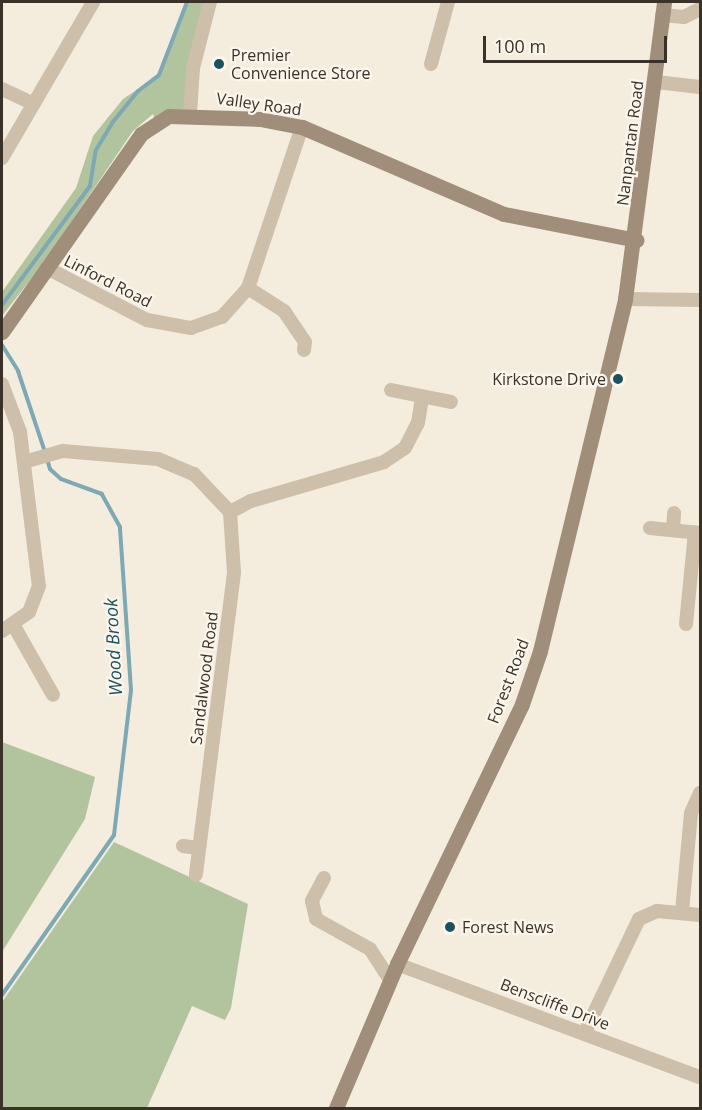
<!DOCTYPE html>
<html>
<head>
<meta charset="utf-8">
<style>
  body { margin:0 }
  #map { position:relative; width:702px; height:1110px; overflow:hidden; background:#f4edde; font-family:"Open Sans",sans-serif }
  div>[style] { position:absolute }
  [style*='--x'] { left:calc(var(--x)*1px); top:calc(var(--y)*1px); width:calc(var(--w)*1px); rotate:calc(var(--a)*1deg) }
  .green>* { inset:0; background:#b2c49d }
  .stream>* { height:4px; margin:-2px; padding:0 2px; transform-origin:2px; border-radius:2px; background:#7ca9b3 }
  .street>* { height:14px; margin:-7px; padding:0 7px; transform-origin:7px; border-radius:7px; background:#cdbfa9 }
  .secondary>* { height:15px; margin:-7.5px; padding:0 7.5px; transform-origin:7.5px; border-radius:7.5px; background:#a18e7a }
  .dots>* { width:16px; height:16px; translate:-50% -50%; box-sizing:border-box; border:3px solid #fbf6ec; border-radius:50% }
  span { translate:-50% -50%; white-space:nowrap; text-align:center; line-height:1.15; -webkit-text-stroke:4.5px #fbf6ec; paint-order:stroke }
  .poi-label { font-size:16px; color:#3a3129 }
  .left { translate:0 -50%; text-align:left }
  .right { translate:-100% -50%; text-align:right }
  .street-label { font-size:16px; color:#3a3129 }
  .water-label { font-size:18px; color:#1c515f; font-style:italic }
  .frame { position:absolute; inset:0; border:3px solid #3a3129; pointer-events:none }
  .scale { position:absolute; left:483px; top:36px; width:184px; height:27px; box-sizing:border-box; border:3px solid #3a3129; border-top:0; padding-left:8px; font-size:18px; line-height:21px; white-space:nowrap; color:#3a3129; -webkit-text-stroke:4px #fbf6ec; paint-order:stroke }
</style>
</head>
<body>
<div id="map">
  <div class="green">
    <i style="clip-path:polygon(187px 2px,210px 2px,190px 113px,155px 122px,153px 114px,133px 131px,42px 265px,2px 316px,2px 292px,76px 188px,93px 136px,123px 99px,159px 75px)"></i>
    <i style="clip-path:polygon(2px 742px,95px 777px,85px 819px,2px 952px)"></i>
    <i style="clip-path:polygon(114px 842px,248px 904px,231px 1008px,225px 1020px,192px 1006px,147px 1108px,2px 1108px,2px 1002px)"></i>
  </div>
  <div class="stream">
    <i style="--x:2;--y:305;--w:148;--a:-53.5"></i>
    <i style="--x:90;--y:186;--w:36;--a:-81"></i>
    <i style="--x:96;--y:150;--w:31;--a:-59"></i>
    <i style="--x:112;--y:123;--w:41;--a:-50.9"></i>
    <i style="--x:138;--y:91;--w:26;--a:-37"></i>
    <i style="--x:159;--y:75;--w:78;--a:-69"></i>
    <i style="--x:2;--y:345;--w:31;--a:58"></i>
    <i style="--x:18;--y:371;--w:85;--a:71.6"></i>
    <i style="--x:2;--y:995;--w:195;--a:-55"></i>
    <i style="--x:114;--y:835;--w:146;--a:-83.3"></i>
    <i style="--x:131;--y:690;--w:163;--a:-93.9"></i>
    <i style="--x:120;--y:527;--w:38;--a:-119"></i>
    <i style="--x:102;--y:494;--w:44;--a:-159.9"></i>
    <i style="--x:61;--y:479;--w:15;--a:-138"></i>
    <i style="--x:50;--y:469;--w:10;--a:-107"></i>
  </div>
  <div class="street">
    <i style="--x:662;--y:15;--w:22;--a:5"></i>
    <i style="--x:684;--y:17;--w:18;--a:-27"></i>
    <i style="--x:431;--y:64;--w:64;--a:-74.7"></i>
    <i style="--x:656;--y:82;--w:44;--a:6.5"></i>
    <i style="--x:2;--y:89;--w:35;--a:25"></i>
    <i style="--x:190;--y:113;--w:45;--a:-86.2"></i>
    <i style="--x:193;--y:68;--w:68;--a:-75.6"></i>
    <i style="--x:2;--y:158;--w:181;--a:-59.7"></i>
    <i style="--x:47;--y:268;--w:113;--a:27.5"></i>
    <i style="--x:147;--y:320;--w:45;--a:10.3"></i>
    <i style="--x:191;--y:328;--w:33;--a:-20"></i>
    <i style="--x:222;--y:317;--w:39;--a:-48"></i>
    <i style="--x:248;--y:288;--w:170;--a:-71.5"></i>
    <i style="--x:248;--y:288;--w:43;--a:32.6"></i>
    <i style="--x:284;--y:311;--w:37;--a:56"></i>
    <i style="--x:305;--y:342;--w:8;--a:97"></i>
    <i style="--x:625;--y:299;--w:75;--a:0.8"></i>
    <i style="--x:2;--y:384;--w:51;--a:69.4"></i>
    <i style="--x:20;--y:432;--w:155;--a:83"></i>
    <i style="--x:39;--y:586;--w:28;--a:111"></i>
    <i style="--x:29;--y:612;--w:33;--a:145"></i>
    <i style="--x:391;--y:390;--w:61;--a:11.3"></i>
    <i style="--x:24;--y:462;--w:41;--a:-15.8"></i>
    <i style="--x:63;--y:451;--w:95;--a:4.8"></i>
    <i style="--x:158;--y:459;--w:39;--a:23"></i>
    <i style="--x:194;--y:474;--w:52;--a:46.5"></i>
    <i style="--x:230;--y:512;--w:61;--a:86.2"></i>
    <i style="--x:234;--y:573;--w:304;--a:97.2"></i>
    <i style="--x:230;--y:512;--w:24;--a:-28"></i>
    <i style="--x:251;--y:501;--w:139;--a:-16.3"></i>
    <i style="--x:384;--y:462;--w:25;--a:-34"></i>
    <i style="--x:405;--y:448;--w:28;--a:-63"></i>
    <i style="--x:418;--y:423;--w:26;--a:-81"></i>
    <i style="--x:650;--y:528;--w:50;--a:5.7"></i>
    <i style="--x:673;--y:529;--w:16;--a:-86"></i>
    <i style="--x:686;--y:624;--w:92;--a:-84.4"></i>
    <i style="--x:14;--y:626;--w:79;--a:60.5"></i>
    <i style="--x:183;--y:846;--w:16;--a:7"></i>
    <i style="--x:324;--y:878;--w:26;--a:118"></i>
    <i style="--x:312;--y:901;--w:18;--a:77"></i>
    <i style="--x:316;--y:919;--w:62;--a:29.1"></i>
    <i style="--x:370;--y:949;--w:37;--a:57"></i>
    <i style="--x:682;--y:912;--w:99;--a:-84.8"></i>
    <i style="--x:691;--y:813;--w:22;--a:-66"></i>
    <i style="--x:397;--y:964;--w:323;--a:20.5"></i>
    <i style="--x:585;--y:1032;--w:125;--a:-64.5"></i>
    <i style="--x:639;--y:919;--w:20;--a:-24"></i>
    <i style="--x:657;--y:911;--w:43;--a:5.3"></i>
  </div>
  <div class="secondary">
    <i style="--x:2;--y:332;--w:242;--a:-54.9"></i>
    <i style="--x:141;--y:134;--w:33;--a:-33"></i>
    <i style="--x:169;--y:116;--w:91;--a:1.9"></i>
    <i style="--x:260;--y:119;--w:43;--a:10.8"></i>
    <i style="--x:302;--y:127;--w:220;--a:23.3"></i>
    <i style="--x:504;--y:214;--w:135;--a:11.1"></i>
    <i style="--x:336;--y:1108;--w:156;--a:-67"></i>
    <i style="--x:397;--y:964;--w:288;--a:-64.3"></i>
    <i style="--x:522;--y:704;--w:56;--a:-71.2"></i>
    <i style="--x:540;--y:651;--w:362;--a:-76.4"></i>
    <i style="--x:625;--y:299;--w:300;--a:-82.5"></i>
  </div>
  <div class="dots">
    <i style="left:219px;top:64px;background:#1c515f"></i>
    <i style="left:618px;top:379px;background:#1c515f"></i>
    <i style="left:450px;top:927px;background:#1c515f"></i>
  </div>
  <div class="poi-label">
    <span class="left" style="left:231px;top:64px">Premier<br>Convenience Store</span>
    <span class="right" style="left:606px;top:379px">Kirkstone Drive</span>
    <span class="left" style="left:462px;top:927px">Forest News</span>
  </div>
  <div class="street-label">
    <span style="left:259px;top:104px;rotate:8deg">Valley Road</span>
    <span style="left:630px;top:143px;rotate:-83deg">Nanpantan Road</span>
    <span style="left:108px;top:281px;rotate:27deg">Linford Road</span>
    <span style="left:204px;top:678px;rotate:-83deg">Sandalwood Road</span>
    <span style="left:508px;top:681px;rotate:-69deg">Forest Road</span>
    <span style="left:555px;top:1004px;rotate:21deg">Benscliffe Drive</span>
  </div>
  <div class="water-label">
    <span style="left:113px;top:647px;rotate:-93deg">Wood Brook</span>
  </div>
  <div class="frame"></div>
  <div class="scale">100 m</div>
</div>
</body>
</html>
